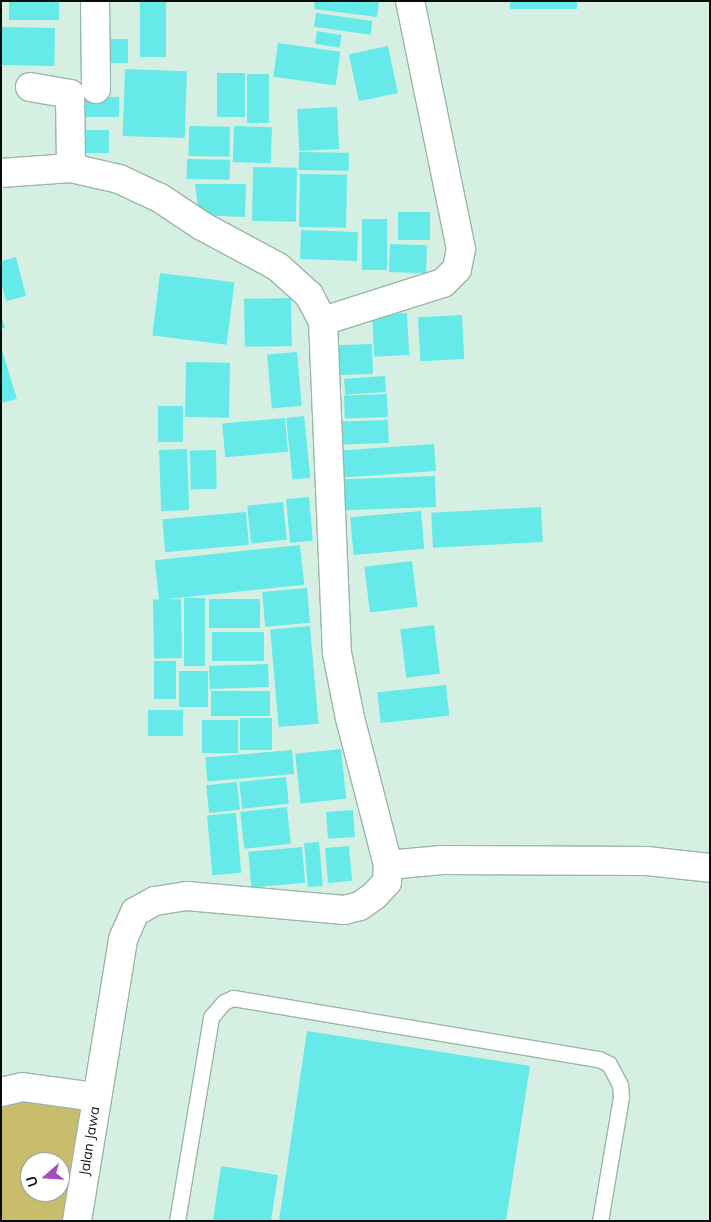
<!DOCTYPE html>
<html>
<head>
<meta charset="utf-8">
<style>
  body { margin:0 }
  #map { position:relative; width:711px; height:1222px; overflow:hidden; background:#d5f0e2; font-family:Mulish,sans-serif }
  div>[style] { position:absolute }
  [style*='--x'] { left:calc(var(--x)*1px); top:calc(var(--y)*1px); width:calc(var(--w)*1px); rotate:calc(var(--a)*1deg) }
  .green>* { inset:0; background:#c8bc6d }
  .building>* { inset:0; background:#65eae9; transform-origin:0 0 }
  .roads { filter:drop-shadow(1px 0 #9bb5a8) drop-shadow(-1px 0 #9bb5a8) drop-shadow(0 1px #9bb5a8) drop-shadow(0 -1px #9bb5a8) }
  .lane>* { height:15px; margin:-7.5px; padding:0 7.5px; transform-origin:7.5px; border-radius:7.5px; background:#fff }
  .street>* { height:28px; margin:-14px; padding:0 14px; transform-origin:14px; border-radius:14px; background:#fff }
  span { translate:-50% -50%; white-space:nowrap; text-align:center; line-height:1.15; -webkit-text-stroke:4.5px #fff; paint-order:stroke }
  .street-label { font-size:14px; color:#060e0a }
  .frame { position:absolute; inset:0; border:2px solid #060e0a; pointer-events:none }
  .north { position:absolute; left:20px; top:1152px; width:50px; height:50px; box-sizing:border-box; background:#fff; border:1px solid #9b9f9d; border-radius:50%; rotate:251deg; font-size:14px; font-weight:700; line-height:20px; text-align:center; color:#060e0a }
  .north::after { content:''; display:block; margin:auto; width:18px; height:22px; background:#a64ebb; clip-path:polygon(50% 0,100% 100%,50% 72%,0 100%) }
</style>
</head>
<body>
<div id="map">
  <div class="green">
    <i style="clip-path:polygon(evenodd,1px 1092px,96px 1097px,77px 1221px,1px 1221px,1px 1092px,30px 1162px,60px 1162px,60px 1192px,30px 1192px,30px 1162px)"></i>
  </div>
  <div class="building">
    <i style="left:9px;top:1px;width:50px;height:19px"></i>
    <i style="left:140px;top:1px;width:26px;height:56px"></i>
    <i style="clip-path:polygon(315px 1px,379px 1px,377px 17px,314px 9px)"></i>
    <i style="left:510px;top:1px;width:67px;height:8px"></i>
    <i style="left:316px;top:13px;width:57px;height:14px;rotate:8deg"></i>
    <i style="left:1px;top:27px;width:54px;height:38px;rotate:1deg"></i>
    <i style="left:317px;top:31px;width:25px;height:13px;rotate:9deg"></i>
    <i style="left:103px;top:39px;width:25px;height:24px"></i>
    <i style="left:278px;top:43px;width:63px;height:34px;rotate:8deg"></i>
    <i style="left:388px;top:46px;width:48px;height:40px;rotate:78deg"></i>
    <i style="left:125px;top:69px;width:62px;height:67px;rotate:2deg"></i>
    <i style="left:217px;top:73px;width:28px;height:44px"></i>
    <i style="left:247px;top:74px;width:22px;height:49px"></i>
    <i style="left:78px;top:97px;width:41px;height:20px"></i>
    <i style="left:337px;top:107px;width:42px;height:40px;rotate:87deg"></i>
    <i style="left:189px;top:126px;width:41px;height:30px;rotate:1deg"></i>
    <i style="left:234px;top:126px;width:38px;height:36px;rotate:2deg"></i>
    <i style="left:78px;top:130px;width:31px;height:23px"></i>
    <i style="left:299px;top:152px;width:50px;height:18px;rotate:1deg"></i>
    <i style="left:187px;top:159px;width:43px;height:20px;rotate:1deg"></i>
    <i style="left:253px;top:167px;width:44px;height:54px;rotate:1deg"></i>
    <i style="left:300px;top:174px;width:47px;height:53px;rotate:1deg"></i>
    <i style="clip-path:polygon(195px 184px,246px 184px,245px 217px,199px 215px)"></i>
    <i style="left:398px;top:212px;width:32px;height:28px"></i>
    <i style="left:362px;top:219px;width:25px;height:51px"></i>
    <i style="left:301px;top:230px;width:57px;height:29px;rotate:2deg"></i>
    <i style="left:390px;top:244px;width:37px;height:28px;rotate:2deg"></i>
    <i style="clip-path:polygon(16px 257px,26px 296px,6px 301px,1px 282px,1px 261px)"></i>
    <i style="left:160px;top:273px;width:75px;height:63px;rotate:7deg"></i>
    <i style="left:291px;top:298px;width:48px;height:47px;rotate:89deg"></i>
    <i style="left:407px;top:313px;width:42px;height:35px;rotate:87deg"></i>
    <i style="left:462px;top:315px;width:44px;height:44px;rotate:87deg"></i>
    <i style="clip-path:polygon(1px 316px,5px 328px,1px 329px)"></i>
    <i style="left:372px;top:344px;width:30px;height:38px;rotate:88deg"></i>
    <i style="clip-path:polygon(1px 347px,17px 399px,1px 403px)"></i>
    <i style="left:297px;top:352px;width:54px;height:30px;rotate:85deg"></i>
    <i style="left:186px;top:362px;width:44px;height:55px;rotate:1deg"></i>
    <i style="left:385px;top:376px;width:16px;height:41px;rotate:86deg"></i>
    <i style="left:387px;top:394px;width:23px;height:43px;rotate:88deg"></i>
    <i style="left:183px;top:406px;width:36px;height:25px;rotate:90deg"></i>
    <i style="left:304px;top:416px;width:62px;height:18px;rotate:84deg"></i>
    <i style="left:285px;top:418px;width:34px;height:63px;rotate:85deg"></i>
    <i style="left:388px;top:420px;width:23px;height:46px;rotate:88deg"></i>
    <i style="left:434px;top:444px;width:27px;height:93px;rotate:86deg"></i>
    <i style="left:187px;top:449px;width:61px;height:28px;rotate:88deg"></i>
    <i style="left:216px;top:450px;width:39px;height:26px;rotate:89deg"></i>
    <i style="left:435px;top:476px;width:31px;height:92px;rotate:88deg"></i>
    <i style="left:309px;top:497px;width:44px;height:23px;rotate:85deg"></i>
    <i style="left:283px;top:502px;width:38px;height:36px;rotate:84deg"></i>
    <i style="left:541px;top:507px;width:35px;height:110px;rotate:87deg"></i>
    <i style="left:421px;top:511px;width:38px;height:71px;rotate:85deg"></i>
    <i style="left:246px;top:512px;width:33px;height:84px;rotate:85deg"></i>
    <i style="left:300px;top:545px;width:40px;height:146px;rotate:84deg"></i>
    <i style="left:412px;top:561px;width:46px;height:48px;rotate:83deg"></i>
    <i style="left:307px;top:588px;width:35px;height:45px;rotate:85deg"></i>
    <i style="left:184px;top:598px;width:21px;height:68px"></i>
    <i style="left:181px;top:599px;width:59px;height:28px;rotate:89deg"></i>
    <i style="left:260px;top:599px;width:29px;height:51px;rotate:90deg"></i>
    <i style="left:434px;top:625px;width:49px;height:34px;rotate:83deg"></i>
    <i style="left:310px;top:626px;width:98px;height:40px;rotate:85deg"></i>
    <i style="left:212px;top:632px;width:52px;height:29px"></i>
    <i style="left:154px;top:661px;width:22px;height:38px"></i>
    <i style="left:268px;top:664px;width:23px;height:59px;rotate:88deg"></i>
    <i style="left:179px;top:671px;width:29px;height:36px"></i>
    <i style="left:446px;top:685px;width:31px;height:69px;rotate:84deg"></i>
    <i style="left:270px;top:691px;width:25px;height:59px;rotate:90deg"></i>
    <i style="left:148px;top:710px;width:35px;height:26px"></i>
    <i style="left:272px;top:718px;width:32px;height:32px;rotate:90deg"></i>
    <i style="left:202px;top:720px;width:36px;height:33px"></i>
    <i style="left:341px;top:749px;width:50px;height:46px;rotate:84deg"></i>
    <i style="left:292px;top:750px;width:24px;height:87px;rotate:85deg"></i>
    <i style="left:286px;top:777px;width:27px;height:47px;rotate:84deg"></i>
    <i style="left:237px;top:782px;width:28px;height:31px;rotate:84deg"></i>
    <i style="left:287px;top:807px;width:37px;height:47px;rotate:84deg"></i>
    <i style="left:353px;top:810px;width:27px;height:27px;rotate:86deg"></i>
    <i style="left:236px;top:813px;width:60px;height:29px;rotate:85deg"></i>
    <i style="left:319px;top:842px;width:44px;height:15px;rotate:85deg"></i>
    <i style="left:349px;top:846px;width:35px;height:24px;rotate:85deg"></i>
    <i style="left:302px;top:847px;width:36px;height:54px;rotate:85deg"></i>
    <i style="clip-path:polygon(307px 1031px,530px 1066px,506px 1221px,279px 1221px)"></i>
    <i style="clip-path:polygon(221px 1166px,278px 1175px,271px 1221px,213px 1221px)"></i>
  </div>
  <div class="roads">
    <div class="lane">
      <i style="--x:177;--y:1221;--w:207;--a:-80.5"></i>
      <i style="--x:211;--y:1017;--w:20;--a:-49"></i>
      <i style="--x:224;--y:1002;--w:10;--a:-24"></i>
      <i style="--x:233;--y:998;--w:371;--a:9.5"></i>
      <i style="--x:599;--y:1059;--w:11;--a:27"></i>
      <i style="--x:609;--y:1064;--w:24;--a:62"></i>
      <i style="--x:620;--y:1085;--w:12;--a:85"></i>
      <i style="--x:621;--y:1097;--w:126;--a:99.6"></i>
    </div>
    <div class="street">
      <i style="--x:95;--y:1;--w:88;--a:89.3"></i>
      <i style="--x:30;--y:87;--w:41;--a:9.9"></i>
      <i style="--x:70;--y:94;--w:74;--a:89.2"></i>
      <i style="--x:1;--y:173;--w:70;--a:-4.1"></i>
      <i style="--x:71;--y:168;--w:49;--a:12.9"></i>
      <i style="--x:119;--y:179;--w:45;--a:24.9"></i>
      <i style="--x:160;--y:198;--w:50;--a:33.7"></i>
      <i style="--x:202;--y:226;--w:86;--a:28.3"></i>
      <i style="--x:278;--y:267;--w:42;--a:42.1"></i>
      <i style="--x:309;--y:295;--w:30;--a:62"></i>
      <i style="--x:323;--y:321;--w:332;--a:87.6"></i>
      <i style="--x:337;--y:653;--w:66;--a:78.7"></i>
      <i style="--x:350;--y:718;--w:152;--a:75.5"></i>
      <i style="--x:323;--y:321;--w:126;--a:-17.6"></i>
      <i style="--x:443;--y:283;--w:20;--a:-45"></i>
      <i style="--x:457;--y:269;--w:20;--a:-79"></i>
      <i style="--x:461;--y:249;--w:253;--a:-101.6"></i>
      <i style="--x:1;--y:1092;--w:22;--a:-13"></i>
      <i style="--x:22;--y:1087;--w:75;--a:7.7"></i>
      <i style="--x:77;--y:1221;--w:286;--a:-80.7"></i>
      <i style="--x:123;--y:939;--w:30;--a:-66"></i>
      <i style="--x:135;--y:912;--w:23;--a:-29"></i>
      <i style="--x:155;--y:901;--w:32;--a:-9"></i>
      <i style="--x:187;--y:896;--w:158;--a:5.1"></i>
      <i style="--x:344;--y:910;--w:16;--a:-14"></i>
      <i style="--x:360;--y:906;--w:17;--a:-36"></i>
      <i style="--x:374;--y:896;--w:19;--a:-47"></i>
      <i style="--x:387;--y:882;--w:17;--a:-87"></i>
      <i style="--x:388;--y:865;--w:54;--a:-5.3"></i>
      <i style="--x:442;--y:860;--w:205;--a:0.3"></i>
      <i style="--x:647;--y:861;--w:63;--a:6.3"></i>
    </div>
  </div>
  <div class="street-label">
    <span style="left:89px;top:1141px;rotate:-81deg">Jalan Jawa</span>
  </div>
  <div class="frame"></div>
  <div class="north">U</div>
</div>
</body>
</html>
